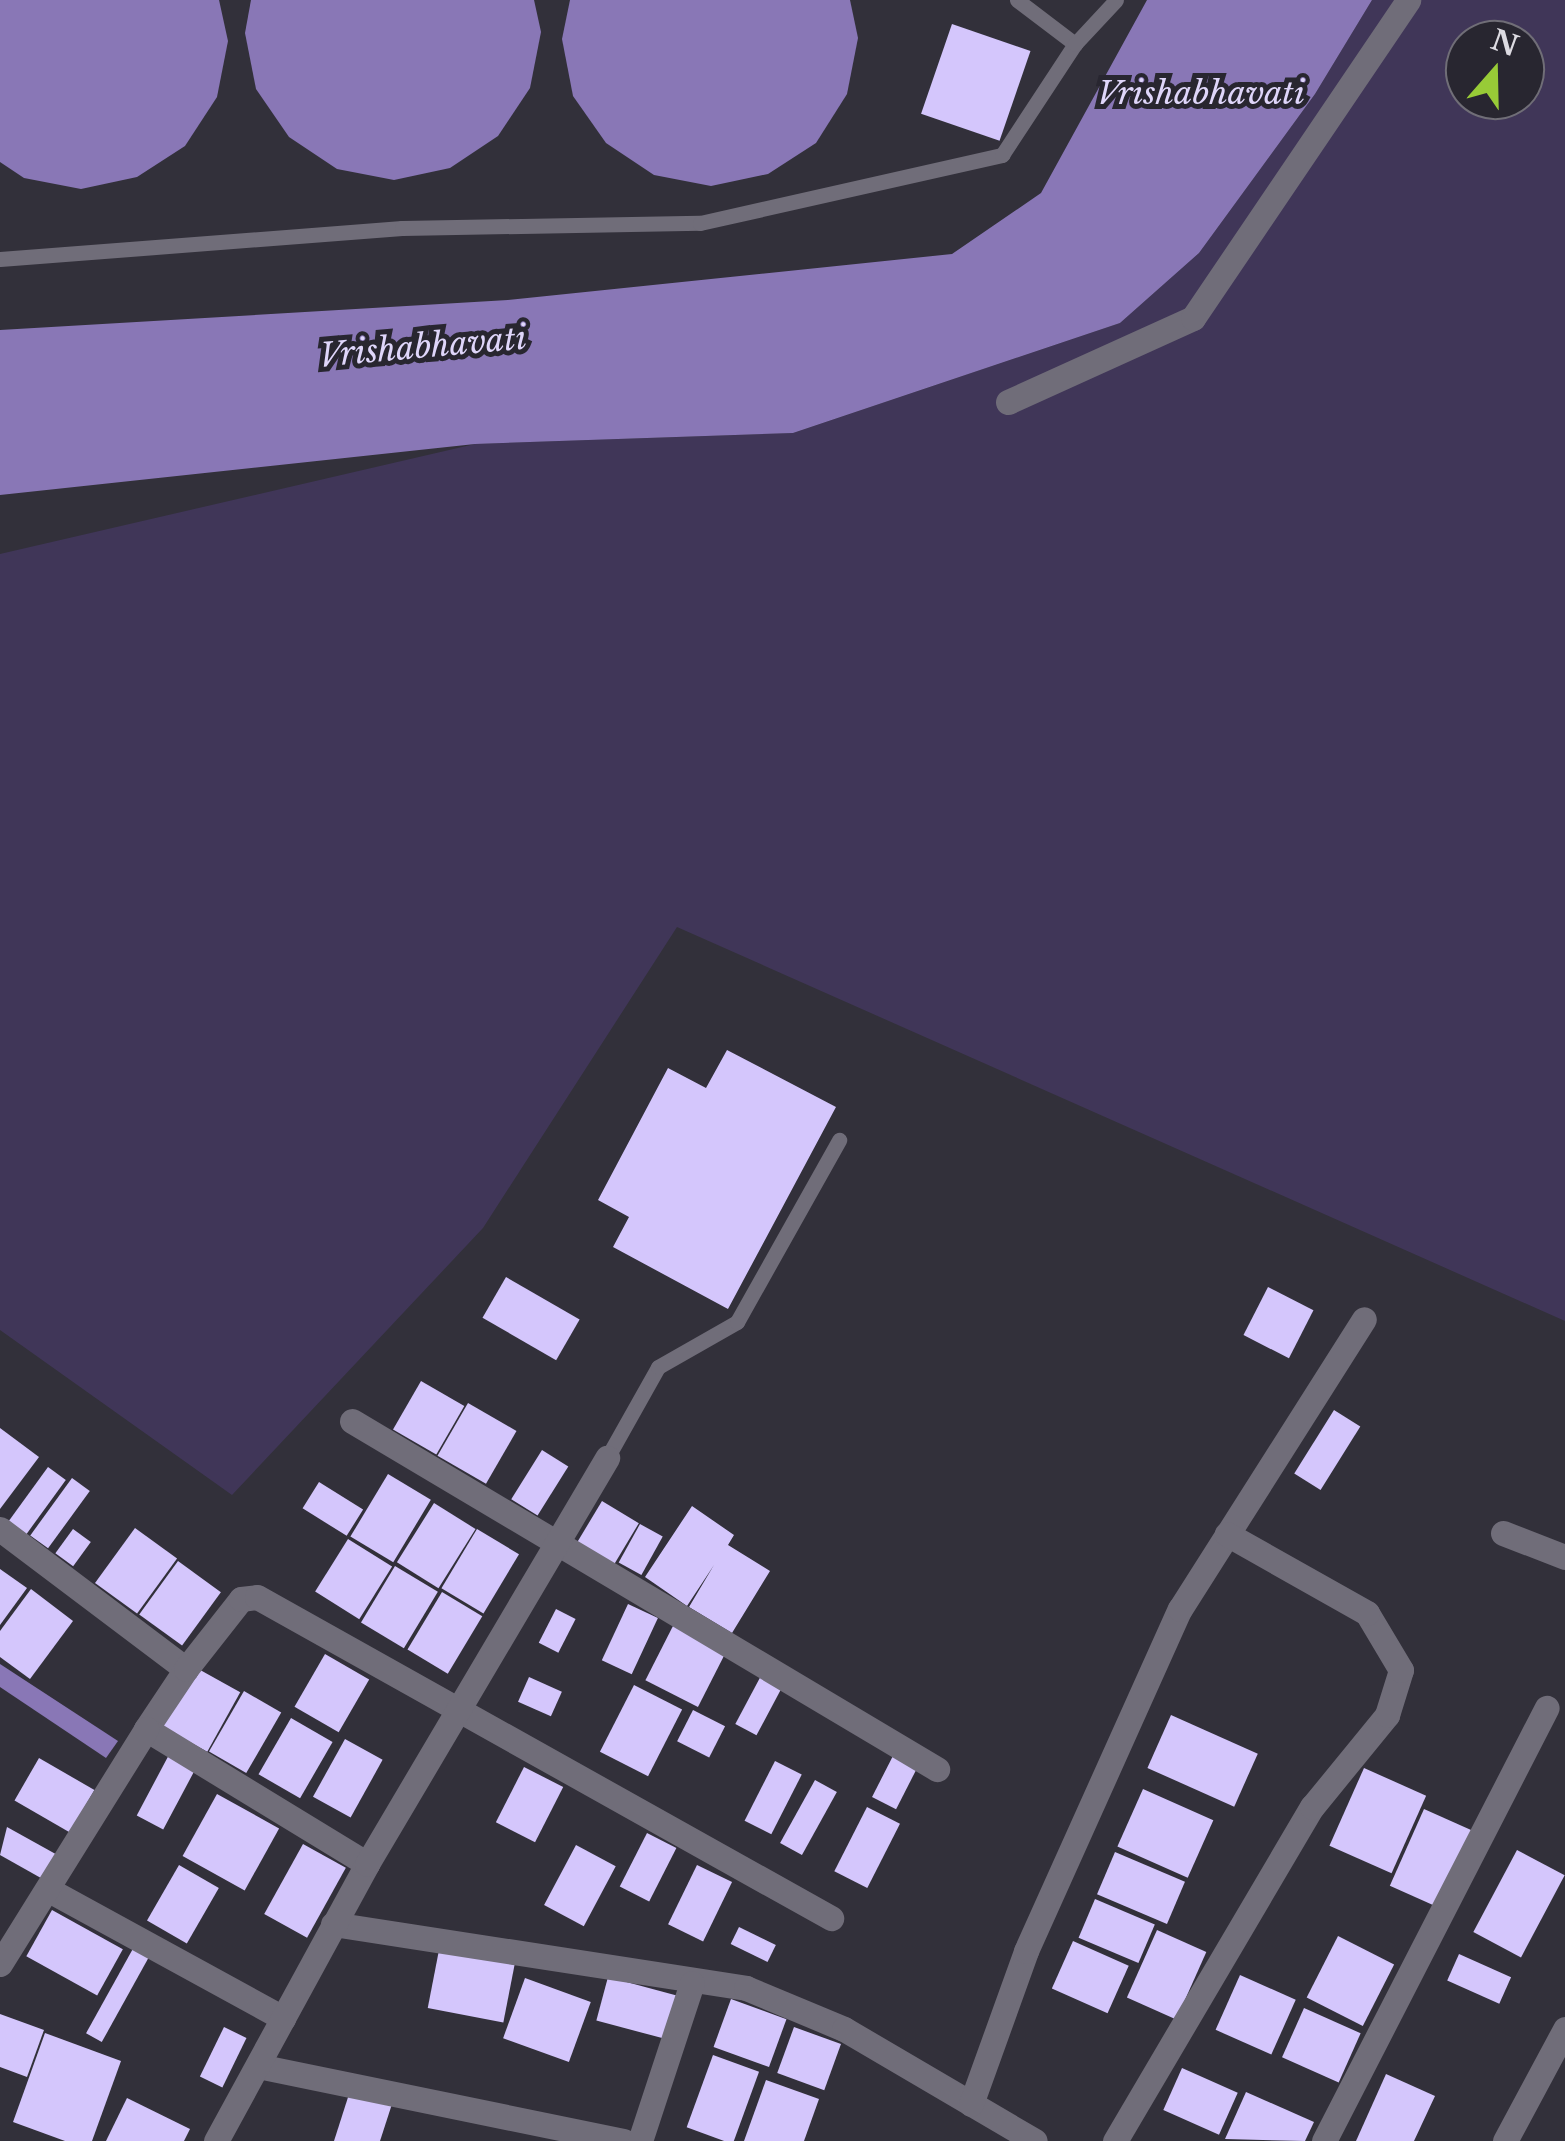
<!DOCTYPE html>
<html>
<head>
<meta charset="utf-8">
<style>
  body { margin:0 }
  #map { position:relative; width:1565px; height:2141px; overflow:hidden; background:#32303a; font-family:"Libre Baskerville",serif }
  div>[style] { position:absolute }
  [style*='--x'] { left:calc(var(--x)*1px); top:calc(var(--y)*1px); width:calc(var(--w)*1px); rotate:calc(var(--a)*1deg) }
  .green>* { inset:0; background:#403658 }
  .water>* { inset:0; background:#8977b6 }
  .building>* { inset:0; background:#d4c6fc; transform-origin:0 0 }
  .lane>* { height:15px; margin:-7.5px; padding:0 7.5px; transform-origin:7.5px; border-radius:7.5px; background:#706d79 }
  .street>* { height:25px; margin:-12.5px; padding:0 12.5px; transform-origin:12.5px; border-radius:12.5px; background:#706d79 }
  span { translate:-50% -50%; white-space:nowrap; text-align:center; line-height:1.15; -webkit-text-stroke:10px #282630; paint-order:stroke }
  .water-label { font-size:32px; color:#dfd6fa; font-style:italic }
  .north { position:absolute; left:1445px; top:20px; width:100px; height:100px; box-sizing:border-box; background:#282630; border:2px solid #706e77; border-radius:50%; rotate:20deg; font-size:28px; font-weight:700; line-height:40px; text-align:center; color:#dddbe2 }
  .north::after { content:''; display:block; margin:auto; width:35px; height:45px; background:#98cb37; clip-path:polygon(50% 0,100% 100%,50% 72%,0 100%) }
</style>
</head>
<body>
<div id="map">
  <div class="green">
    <i style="clip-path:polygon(evenodd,1372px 0,1565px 0,1565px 1321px,677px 927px,483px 1228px,232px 1495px,0 1330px,0 554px,475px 444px,793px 433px,1120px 323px,1199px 253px,1315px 94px,1372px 0,1465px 40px,1525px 40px,1525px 100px,1465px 100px,1465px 40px)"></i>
  </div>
  <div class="water">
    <i style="clip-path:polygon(0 0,219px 0,228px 41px,217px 97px,185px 146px,137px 177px,81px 189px,24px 178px,0 162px)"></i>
    <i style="clip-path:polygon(251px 0,534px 0,541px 32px,530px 88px,498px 136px,450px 168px,394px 180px,337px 169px,289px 137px,256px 89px,245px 33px)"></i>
    <i style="clip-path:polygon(570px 0,850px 0,858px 38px,847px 94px,816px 143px,768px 174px,711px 186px,654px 175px,606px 143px,573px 96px,562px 39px)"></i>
    <i style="clip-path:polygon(1147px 0,1372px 0,1315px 94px,1199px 253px,1120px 323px,793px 433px,475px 444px,0 495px,0 330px,508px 300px,952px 254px,1041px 193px)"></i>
    <i style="clip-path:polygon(0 1664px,118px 1741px,106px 1758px,0 1687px)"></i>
  </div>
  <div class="building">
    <i style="left:952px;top:24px;width:83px;height:95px;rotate:19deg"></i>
    <i style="clip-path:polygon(727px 1050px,836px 1107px,728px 1309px,613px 1247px,629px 1217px,598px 1200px,668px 1068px,706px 1088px)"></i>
    <i style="left:506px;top:1277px;width:85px;height:47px;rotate:30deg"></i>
    <i style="left:1268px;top:1287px;width:51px;height:54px;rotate:27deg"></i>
    <i style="left:421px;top:1381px;width:50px;height:56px;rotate:30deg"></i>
    <i style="left:468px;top:1403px;width:56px;height:61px;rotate:30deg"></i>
    <i style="left:1334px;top:1410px;width:31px;height:75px;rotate:32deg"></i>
    <i style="clip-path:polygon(0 1428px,39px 1457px,0 1509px)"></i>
    <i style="left:542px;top:1450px;width:31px;height:58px;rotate:32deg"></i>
    <i style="left:48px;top:1467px;width:22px;height:67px;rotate:36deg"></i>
    <i style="left:388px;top:1474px;width:50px;height:73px;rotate:31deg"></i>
    <i style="left:72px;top:1478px;width:22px;height:71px;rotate:36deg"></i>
    <i style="left:319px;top:1482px;width:52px;height:31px;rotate:32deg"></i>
    <i style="left:602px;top:1501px;width:43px;height:49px;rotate:31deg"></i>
    <i style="left:434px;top:1503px;width:49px;height:70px;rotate:32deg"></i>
    <i style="clip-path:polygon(692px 1506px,734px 1535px,728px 1545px,770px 1571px,732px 1633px,689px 1607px,714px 1565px,687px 1606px,645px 1577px)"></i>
    <i style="left:640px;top:1524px;width:26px;height:44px;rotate:29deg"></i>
    <i style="left:135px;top:1528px;width:52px;height:68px;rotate:36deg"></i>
    <i style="left:73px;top:1529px;width:22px;height:30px;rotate:36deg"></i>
    <i style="left:477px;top:1529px;width:49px;height:69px;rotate:31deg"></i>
    <i style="left:348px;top:1539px;width:52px;height:62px;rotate:32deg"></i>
    <i style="left:178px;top:1561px;width:53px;height:66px;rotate:36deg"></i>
    <i style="left:395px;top:1566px;width:50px;height:66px;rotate:31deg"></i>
    <i style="clip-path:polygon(0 1569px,27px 1588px,0 1625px)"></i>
    <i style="clip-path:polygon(31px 1589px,73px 1621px,30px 1679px,0 1657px,0 1631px)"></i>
    <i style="left:442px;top:1592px;width:47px;height:67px;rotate:31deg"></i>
    <i style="left:628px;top:1604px;width:33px;height:62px;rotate:25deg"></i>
    <i style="left:556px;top:1609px;width:22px;height:38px;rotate:27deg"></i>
    <i style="left:674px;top:1624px;width:59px;height:63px;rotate:27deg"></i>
    <i style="left:325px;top:1654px;width:51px;height:61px;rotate:30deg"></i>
    <i style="left:193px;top:1666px;width:54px;height:68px;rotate:29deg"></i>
    <i style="left:763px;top:1672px;width:24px;height:59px;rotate:28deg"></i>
    <i style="left:529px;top:1677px;width:36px;height:27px;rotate:24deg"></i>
    <i style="left:634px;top:1685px;width:54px;height:75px;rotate:27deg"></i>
    <i style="left:244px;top:1691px;width:43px;height:70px;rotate:30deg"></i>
    <i style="left:693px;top:1710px;width:36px;height:35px;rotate:27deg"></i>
    <i style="left:1171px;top:1715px;width:95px;height:58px;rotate:24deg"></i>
    <i style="left:291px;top:1718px;width:48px;height:65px;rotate:30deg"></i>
    <i style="left:345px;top:1739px;width:43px;height:66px;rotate:29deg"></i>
    <i style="left:897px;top:1748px;width:27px;height:55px;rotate:27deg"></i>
    <i style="left:171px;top:1751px;width:30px;height:73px;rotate:28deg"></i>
    <i style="left:39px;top:1758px;width:64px;height:49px;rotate:30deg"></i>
    <i style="left:775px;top:1761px;width:30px;height:67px;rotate:27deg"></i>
    <i style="left:524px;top:1767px;width:44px;height:62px;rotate:27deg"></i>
    <i style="left:1364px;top:1768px;width:68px;height:85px;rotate:24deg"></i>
    <i style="left:815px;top:1780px;width:25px;height:72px;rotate:29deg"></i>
    <i style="left:1143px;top:1789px;width:77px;height:63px;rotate:24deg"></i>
    <i style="left:217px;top:1794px;width:71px;height:71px;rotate:29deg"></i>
    <i style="left:867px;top:1807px;width:37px;height:72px;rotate:27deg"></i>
    <i style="left:1424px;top:1809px;width:57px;height:84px;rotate:24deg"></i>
    <i style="clip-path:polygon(7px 1827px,61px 1857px,48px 1882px,0 1855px)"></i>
    <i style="left:647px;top:1833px;width:33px;height:60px;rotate:27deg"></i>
    <i style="left:303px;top:1844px;width:49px;height:80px;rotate:29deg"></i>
    <i style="left:576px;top:1845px;width:45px;height:68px;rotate:28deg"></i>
    <i style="left:1517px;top:1850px;width:54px;height:93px;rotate:28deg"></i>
    <i style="left:1115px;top:1852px;width:76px;height:46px;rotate:23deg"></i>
    <i style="left:179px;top:1865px;width:46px;height:64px;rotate:30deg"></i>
    <i style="left:697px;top:1865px;width:39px;height:66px;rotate:26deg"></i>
    <i style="left:1095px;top:1899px;width:65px;height:42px;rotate:23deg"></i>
    <i style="left:52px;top:1910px;width:81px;height:53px;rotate:29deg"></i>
    <i style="left:739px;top:1927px;width:41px;height:19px;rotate:26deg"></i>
    <i style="left:1157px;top:1930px;width:54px;height:74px;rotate:24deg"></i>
    <i style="left:1338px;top:1936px;width:63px;height:69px;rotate:27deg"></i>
    <i style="left:1073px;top:1941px;width:61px;height:52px;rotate:24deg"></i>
    <i style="left:135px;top:1945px;width:18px;height:101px;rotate:29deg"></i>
    <i style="left:439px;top:1950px;width:77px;height:59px;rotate:11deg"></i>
    <i style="left:1459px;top:1954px;width:57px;height:29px;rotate:24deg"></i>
    <i style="left:1240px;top:1975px;width:61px;height:60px;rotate:24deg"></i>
    <i style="left:608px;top:1977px;width:72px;height:45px;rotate:15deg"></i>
    <i style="left:525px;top:1978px;width:70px;height:64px;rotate:20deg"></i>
    <i style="left:731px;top:1999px;width:59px;height:51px;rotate:20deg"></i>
    <i style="left:1304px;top:2008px;width:62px;height:54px;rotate:24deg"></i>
    <i style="clip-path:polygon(0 2014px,44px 2030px,27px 2077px,0 2067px)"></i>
    <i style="left:224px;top:2027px;width:25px;height:55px;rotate:26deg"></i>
    <i style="left:794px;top:2027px;width:50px;height:49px;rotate:20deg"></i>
    <i style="clip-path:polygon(45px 2033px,121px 2061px,92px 2141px,65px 2141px,13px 2122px)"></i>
    <i style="left:713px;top:2055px;width:49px;height:77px;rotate:20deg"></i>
    <i style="left:1182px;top:2068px;width:61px;height:46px;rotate:24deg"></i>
    <i style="clip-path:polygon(1386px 2074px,1435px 2096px,1414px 2141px,1356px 2141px)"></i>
    <i style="clip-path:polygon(766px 2080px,819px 2099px,804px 2141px,744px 2141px)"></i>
    <i style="clip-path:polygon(350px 2091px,392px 2104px,380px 2141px,334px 2141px)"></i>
    <i style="clip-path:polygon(1246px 2092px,1314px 2122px,1305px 2141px,1225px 2139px)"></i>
    <i style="clip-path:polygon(127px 2098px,190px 2129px,184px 2141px,106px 2141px)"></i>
  </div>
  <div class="lane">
    <i style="--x:1017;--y:0;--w:73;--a:37.2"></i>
    <i style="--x:0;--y:259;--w:403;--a:-4.4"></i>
    <i style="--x:402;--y:228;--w:298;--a:-1"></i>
    <i style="--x:700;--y:223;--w:310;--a:-12.7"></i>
    <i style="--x:1002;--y:155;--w:133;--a:-56.7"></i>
    <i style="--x:1075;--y:44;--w:60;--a:-47"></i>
    <i style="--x:607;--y:1458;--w:104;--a:-60.7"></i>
    <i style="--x:658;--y:1367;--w:91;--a:-29.7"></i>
    <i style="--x:737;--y:1322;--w:209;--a:-60.7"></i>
  </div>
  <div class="street">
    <i style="--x:1008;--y:402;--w:203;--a:-24.4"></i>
    <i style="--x:1193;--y:318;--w:384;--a:-55.9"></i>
    <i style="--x:352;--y:1421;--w:681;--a:30.75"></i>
    <i style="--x:0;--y:1529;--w:233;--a:37"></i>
    <i style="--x:186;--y:1669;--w:72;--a:123.7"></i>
    <i style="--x:146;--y:1729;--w:259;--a:31.4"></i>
    <i style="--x:1503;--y:1533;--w:66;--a:21.2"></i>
    <i style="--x:186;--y:1669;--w:89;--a:-51.8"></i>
    <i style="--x:241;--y:1599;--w:16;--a:-7"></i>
    <i style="--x:257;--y:1597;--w:658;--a:29.22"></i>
    <i style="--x:49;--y:1890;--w:267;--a:28.7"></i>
    <i style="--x:333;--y:1924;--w:418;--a:8.8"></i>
    <i style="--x:746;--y:1988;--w:106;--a:22.7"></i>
    <i style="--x:844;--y:2029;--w:221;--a:30.4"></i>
    <i style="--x:0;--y:1964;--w:277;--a:-58.1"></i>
    <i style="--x:258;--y:2066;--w:373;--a:11.6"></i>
    <i style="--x:971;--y:2104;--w:163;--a:-70.2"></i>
    <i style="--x:1026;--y:1951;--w:375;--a:-65.8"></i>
    <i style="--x:1180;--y:1609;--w:343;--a:-57.6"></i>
    <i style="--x:216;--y:2141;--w:315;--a:-61.4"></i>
    <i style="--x:367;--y:1864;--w:472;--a:-59.4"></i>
    <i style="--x:640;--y:2141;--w:166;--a:-71.8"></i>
    <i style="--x:1115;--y:2141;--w:388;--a:-59.5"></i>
    <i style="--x:1312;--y:1807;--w:119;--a:-50.8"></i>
    <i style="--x:1387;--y:1715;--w:47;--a:-72.7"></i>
    <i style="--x:1401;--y:1670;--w:66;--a:-120.8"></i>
    <i style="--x:1367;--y:1613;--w:161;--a:-150.6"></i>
    <i style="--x:1324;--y:2141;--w:487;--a:-62.8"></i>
    <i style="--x:1505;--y:2141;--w:127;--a:-61.8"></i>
  </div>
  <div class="water-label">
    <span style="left:1201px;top:93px">Vrishabhavati</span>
    <span style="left:423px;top:347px;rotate:-5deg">Vrishabhavati</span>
  </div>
  <div class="north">N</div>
</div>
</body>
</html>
